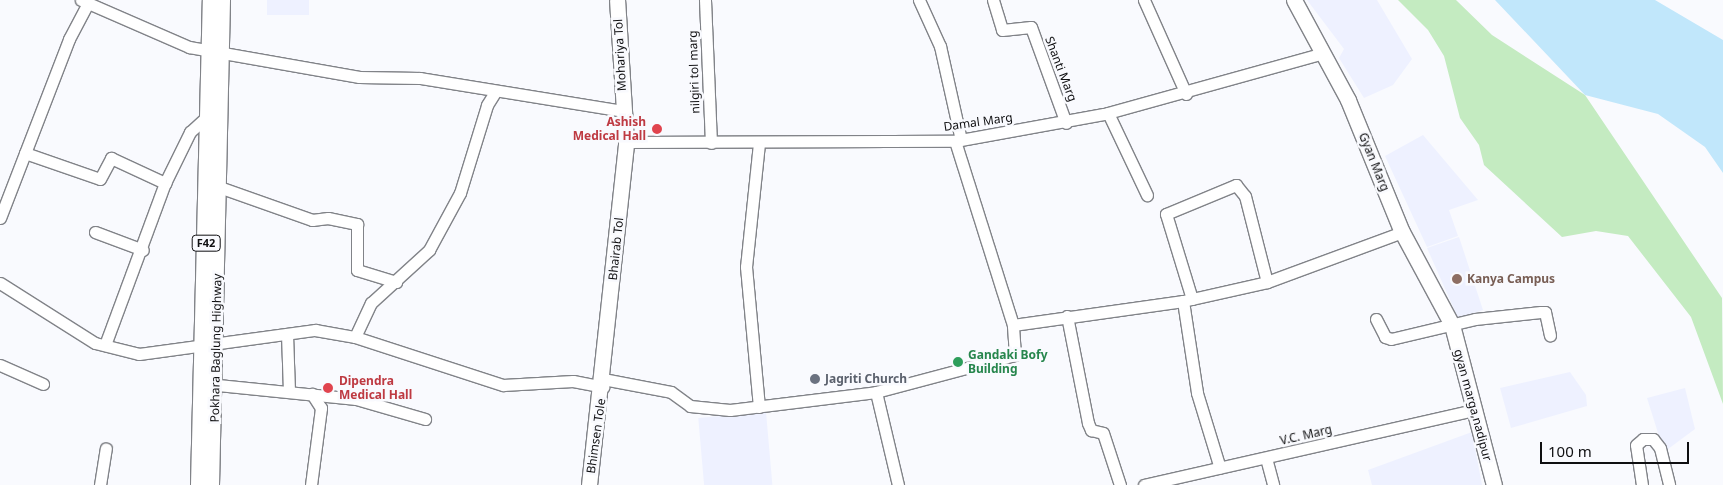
<!DOCTYPE html>
<html>
<head>
<meta charset="utf-8">
<style>
  body { margin:0 }
  #map { position:relative; width:1723px; height:485px; overflow:hidden; background:#f9fafe; font-family:"Noto Sans",sans-serif }
  div>[style] { position:absolute }
  [style*='--x'] { left:calc(var(--x)*1px); top:calc(var(--y)*1px); width:calc(var(--w)*1px); rotate:calc(var(--a)*1deg) }
  .built>* { inset:0; background:#eef1ff; transform-origin:0 0 }
  .green>* { inset:0; background:#c4ebc1 }
  .water>* { inset:0; background:#c1e7fb }
  .roads { filter:drop-shadow(1px 0 #818388) drop-shadow(-1px 0 #818388) drop-shadow(0 1px #818388) drop-shadow(0 -1px #818388) }
  .minor>* { height:11px; margin:-5.5px; padding:0 5.5px; transform-origin:5.5px; border-radius:5.5px; background:#fff }
  .major>* { height:15px; margin:-7.5px; padding:0 7.5px; transform-origin:7.5px; border-radius:7.5px; background:#fff }
  .highway>* { height:16px; margin:-8px; padding:0 8px; transform-origin:8px; border-radius:8px; background:#fff }
  .dots>* { width:14px; height:14px; translate:-50% -50%; box-sizing:border-box; border:2px solid #f9fafe; border-radius:50% }
  span { translate:-50% -50%; white-space:nowrap; text-align:center; line-height:1.15; -webkit-text-stroke:5px #f9fafe; paint-order:stroke }
  .shield-label span { padding:1px 4px; background:#f9fafe; border:1px solid; border-radius:4px; -webkit-text-stroke-width:0 }
  .shield-label { font-size:11px; color:#0f0f11; font-weight:700 }
  .street-label { font-size:12px; color:#0f0f11 }
  .health-label { font-size:12px; color:#be3a42; font-weight:700 }
  .right { translate:-100% -50%; text-align:right }
  .left { translate:0 -50%; text-align:left }
  .education-label { font-size:12px; color:#785e54; font-weight:700 }
  .leisure-label { font-size:12px; color:#27864d; font-weight:700 }
  .worship-label { font-size:12px; color:#5b616d; font-weight:700 }
  .scale { position:absolute; left:1540px; top:442px; width:149px; height:22px; box-sizing:border-box; border:2px solid #0f0f11; border-top:0; padding-left:6px; font-size:15px; line-height:18px; white-space:nowrap; color:#0f0f11; -webkit-text-stroke:4px #f9fafe; paint-order:stroke }
</style>
</head>
<body>
<div id="map">
  <div class="built">
    <i style="left:267px;top:0;width:42px;height:15px"></i>
    <i style="clip-path:polygon(1307px 0,1377px 0,1412px 59px,1393px 85px,1364px 98px,1339px 58px,1344px 49px)"></i>
    <i style="clip-path:polygon(1423px 135px,1478px 200px,1449px 210px,1458px 236px,1427px 247px,1385px 156px)"></i>
    <i style="clip-path:polygon(1459px 237px,1483px 310px,1458px 318px,1427px 248px)"></i>
    <i style="clip-path:polygon(1570px 372px,1586px 395px,1587px 406px,1511px 428px,1500px 388px)"></i>
    <i style="clip-path:polygon(1685px 388px,1695px 429px,1664px 452px,1647px 398px)"></i>
    <i style="left:766px;top:412px;width:73px;height:68px;rotate:85deg"></i>
    <i style="clip-path:polygon(1472px 432px,1482px 485px,1372px 485px,1368px 470px)"></i>
  </div>
  <div class="green">
    <i style="clip-path:polygon(1398px 0,1456px 0,1492px 35px,1585px 95px,1722px 298px,1723px 404px,1691px 317px,1628px 236px,1596px 231px,1562px 237px,1484px 165px,1479px 145px,1460px 118px,1444px 56px,1428px 30px)"></i>
  </div>
  <div class="water">
    <i style="clip-path:polygon(1495px 0,1655px 0,1723px 40px,1723px 173px,1705px 147px,1658px 114px,1585px 95px)"></i>
  </div>
  <div class="roads">
    <div class="minor">
      <i style="--x:81;--y:0;--w:118;--a:23.5"></i>
      <i style="--x:189;--y:47;--w:173;--a:10"></i>
      <i style="--x:359;--y:77;--w:61;--a:0.9"></i>
      <i style="--x:420;--y:78;--w:206;--a:9.2"></i>
      <i style="--x:705;--y:0;--w:143;--a:87.6"></i>
      <i style="--x:919;--y:0;--w:51;--a:65.5"></i>
      <i style="--x:940;--y:46;--w:96;--a:77.4"></i>
      <i style="--x:993;--y:0;--w:31;--a:73"></i>
      <i style="--x:1002;--y:30;--w:29;--a:-6"></i>
      <i style="--x:1031;--y:27;--w:102;--a:70"></i>
      <i style="--x:1144;--y:0;--w:103;--a:65.9"></i>
      <i style="--x:1108;--y:113;--w:91;--a:64.6"></i>
      <i style="--x:626;--y:142;--w:329;--a:-0.2"></i>
      <i style="--x:955;--y:141;--w:151;--a:-10.3"></i>
      <i style="--x:1104;--y:114;--w:228;--a:-15.5"></i>
      <i style="--x:25;--y:153;--w:79;--a:19.1"></i>
      <i style="--x:100;--y:179;--w:24;--a:-62"></i>
      <i style="--x:111;--y:158;--w:60;--a:24.8"></i>
      <i style="--x:165;--y:183;--w:57;--a:-63.9"></i>
      <i style="--x:190;--y:132;--w:24;--a:-42"></i>
      <i style="--x:219;--y:187;--w:99;--a:19.5"></i>
      <i style="--x:312;--y:220;--w:16;--a:-7"></i>
      <i style="--x:328;--y:218;--w:30;--a:12"></i>
      <i style="--x:357;--y:224;--w:46;--a:90"></i>
      <i style="--x:357;--y:270;--w:41;--a:17.1"></i>
      <i style="--x:0;--y:218;--w:192;--a:-68.9"></i>
      <i style="--x:69;--y:39;--w:41;--a:-62.2"></i>
      <i style="--x:95;--y:232;--w:51;--a:20.6"></i>
      <i style="--x:0;--y:283;--w:112;--a:32.3"></i>
      <i style="--x:95;--y:343;--w:45;--a:14"></i>
      <i style="--x:139;--y:354;--w:178;--a:-7.8"></i>
      <i style="--x:315;--y:330;--w:41;--a:9.9"></i>
      <i style="--x:355;--y:337;--w:156;--a:18"></i>
      <i style="--x:503;--y:385;--w:70;--a:-3.3"></i>
      <i style="--x:573;--y:381;--w:31;--a:11"></i>
      <i style="--x:1192;--y:299;--w:89;--a:-107"></i>
      <i style="--x:1166;--y:214;--w:76;--a:-22.5"></i>
      <i style="--x:1236;--y:185;--w:14;--a:51"></i>
      <i style="--x:1245;--y:196;--w:89;--a:75.7"></i>
      <i style="--x:1183;--y:301;--w:93;--a:81.3"></i>
      <i style="--x:1197;--y:393;--w:78;--a:73"></i>
      <i style="--x:1067;--y:316;--w:109;--a:78.9"></i>
      <i style="--x:1088;--y:423;--w:8;--a:67"></i>
      <i style="--x:1091;--y:430;--w:12;--a:14"></i>
      <i style="--x:1103;--y:433;--w:55;--a:71.9"></i>
      <i style="--x:1376;--y:319;--w:20;--a:63"></i>
      <i style="--x:1385;--y:337;--w:6;--a:18"></i>
      <i style="--x:1391;--y:339;--w:86;--a:-13.4"></i>
      <i style="--x:1475;--y:319;--w:66;--a:-6.1"></i>
      <i style="--x:1541;--y:312;--w:4;--a:0"></i>
      <i style="--x:1545;--y:312;--w:24;--a:78"></i>
      <i style="--x:1013;--y:325;--w:172;--a:-8"></i>
      <i style="--x:1183;--y:301;--w:86;--a:-12.7"></i>
      <i style="--x:1267;--y:282;--w:144;--a:-20.3"></i>
      <i style="--x:287;--y:334;--w:57;--a:88"></i>
      <i style="--x:355;--y:337;--w:38;--a:-65"></i>
      <i style="--x:371;--y:303;--w:79;--a:-42.4"></i>
      <i style="--x:429;--y:250;--w:65;--a:-61.5"></i>
      <i style="--x:460;--y:193;--w:92;--a:-72.9"></i>
      <i style="--x:487;--y:105;--w:15;--a:-58"></i>
      <i style="--x:105;--y:345;--w:173;--a:-69.7"></i>
      <i style="--x:0;--y:365;--w:47;--a:23.8"></i>
      <i style="--x:603;--y:379;--w:69;--a:10.8"></i>
      <i style="--x:671;--y:392;--w:24;--a:36"></i>
      <i style="--x:690;--y:406;--w:40;--a:5.7"></i>
      <i style="--x:730;--y:410;--w:147;--a:-7"></i>
      <i style="--x:876;--y:392;--w:144;--a:-14.9"></i>
      <i style="--x:1015;--y:355;--w:30;--a:-94"></i>
      <i style="--x:1013;--y:325;--w:193;--a:-107.5"></i>
      <i style="--x:208;--y:384;--w:149;--a:5.8"></i>
      <i style="--x:356;--y:399;--w:72;--a:16.2"></i>
      <i style="--x:876;--y:392;--w:96;--a:76.7"></i>
      <i style="--x:759;--y:407;--w:141;--a:-95.3"></i>
      <i style="--x:746;--y:267;--w:124;--a:-84"></i>
      <i style="--x:1266;--y:458;--w:28;--a:75"></i>
      <i style="--x:100;--y:485;--w:37;--a:-81"></i>
      <i style="--x:311;--y:485;--w:78;--a:-82.6"></i>
      <i style="--x:321;--y:408;--w:17;--a:-123"></i>
      <i style="--x:1144;--y:485;--w:339;--a:-12.8"></i>
      <i style="--x:1642;--y:485;--w:40;--a:-98.5"></i>
      <i style="--x:1636;--y:445;--w:9;--a:-41"></i>
      <i style="--x:1643;--y:439;--w:10;--a:0"></i>
      <i style="--x:1653;--y:439;--w:11;--a:52"></i>
      <i style="--x:1660;--y:448;--w:38;--a:76"></i>
    </div>
    <div class="major">
      <i style="--x:1294;--y:0;--w:114;--a:61.6"></i>
      <i style="--x:1348;--y:100;--w:143;--a:67.8"></i>
      <i style="--x:1402;--y:232;--w:106;--a:61.7"></i>
      <i style="--x:1452;--y:325;--w:165;--a:75.3"></i>
      <i style="--x:589;--y:485;--w:345;--a:-83.8"></i>
      <i style="--x:626;--y:142;--w:142;--a:-93.6"></i>
    </div>
    <div class="highway">
      <i style="--x:199;--y:485;--w:485;--a:-88.6"></i>
      <i style="--x:211;--y:485;--w:485;--a:-88.7"></i>
    </div>
  </div>
  <div class="dots">
    <i style="left:657px;top:129px;background:#e0444e"></i>
    <i style="left:1457px;top:279px;background:#8d6e63"></i>
    <i style="left:958px;top:362px;background:#2e9e5b"></i>
    <i style="left:815px;top:379px;background:#6b7280"></i>
    <i style="left:328px;top:388px;background:#e0444e"></i>
  </div>
  <div class="shield-label">
    <span style="left:206px;top:243px">F42</span>
  </div>
  <div class="street-label">
    <span style="left:620px;top:55px;rotate:-93deg">Mohariya Tol</span>
    <span style="left:1061px;top:69px;rotate:69deg">Shanti Marg</span>
    <span style="left:694px;top:72px;rotate:-92deg">nilgiri tol marg</span>
    <span style="left:978px;top:122px;rotate:-8deg">Damal Marg</span>
    <span style="left:1374px;top:162px;rotate:68deg">Gyan Marg</span>
    <span style="left:616px;top:249px;rotate:-84deg">Bhairab Tol</span>
    <span style="left:216px;top:348px;rotate:-89deg">Pokhara Baglung Highway</span>
    <span style="left:1473px;top:405px;rotate:75deg">gyan marga,nadipur</span>
    <span style="left:1306px;top:435px;rotate:-13deg">V.C. Marg</span>
    <span style="left:596px;top:436px;rotate:-82deg">Bhimsen Tole</span>
  </div>
  <div class="health-label">
    <span class="right" style="left:646px;top:129px">Ashish<br>Medical Hall</span>
    <span class="left" style="left:339px;top:388px">Dipendra<br>Medical Hall</span>
  </div>
  <div class="education-label">
    <span class="left" style="left:1467px;top:279px">Kanya Campus</span>
  </div>
  <div class="leisure-label">
    <span class="left" style="left:968px;top:362px">Gandaki Bofy<br>Building</span>
  </div>
  <div class="worship-label">
    <span class="left" style="left:825px;top:379px">Jagriti Church</span>
  </div>
  <div class="scale">100 m</div>
</div>
</body>
</html>
